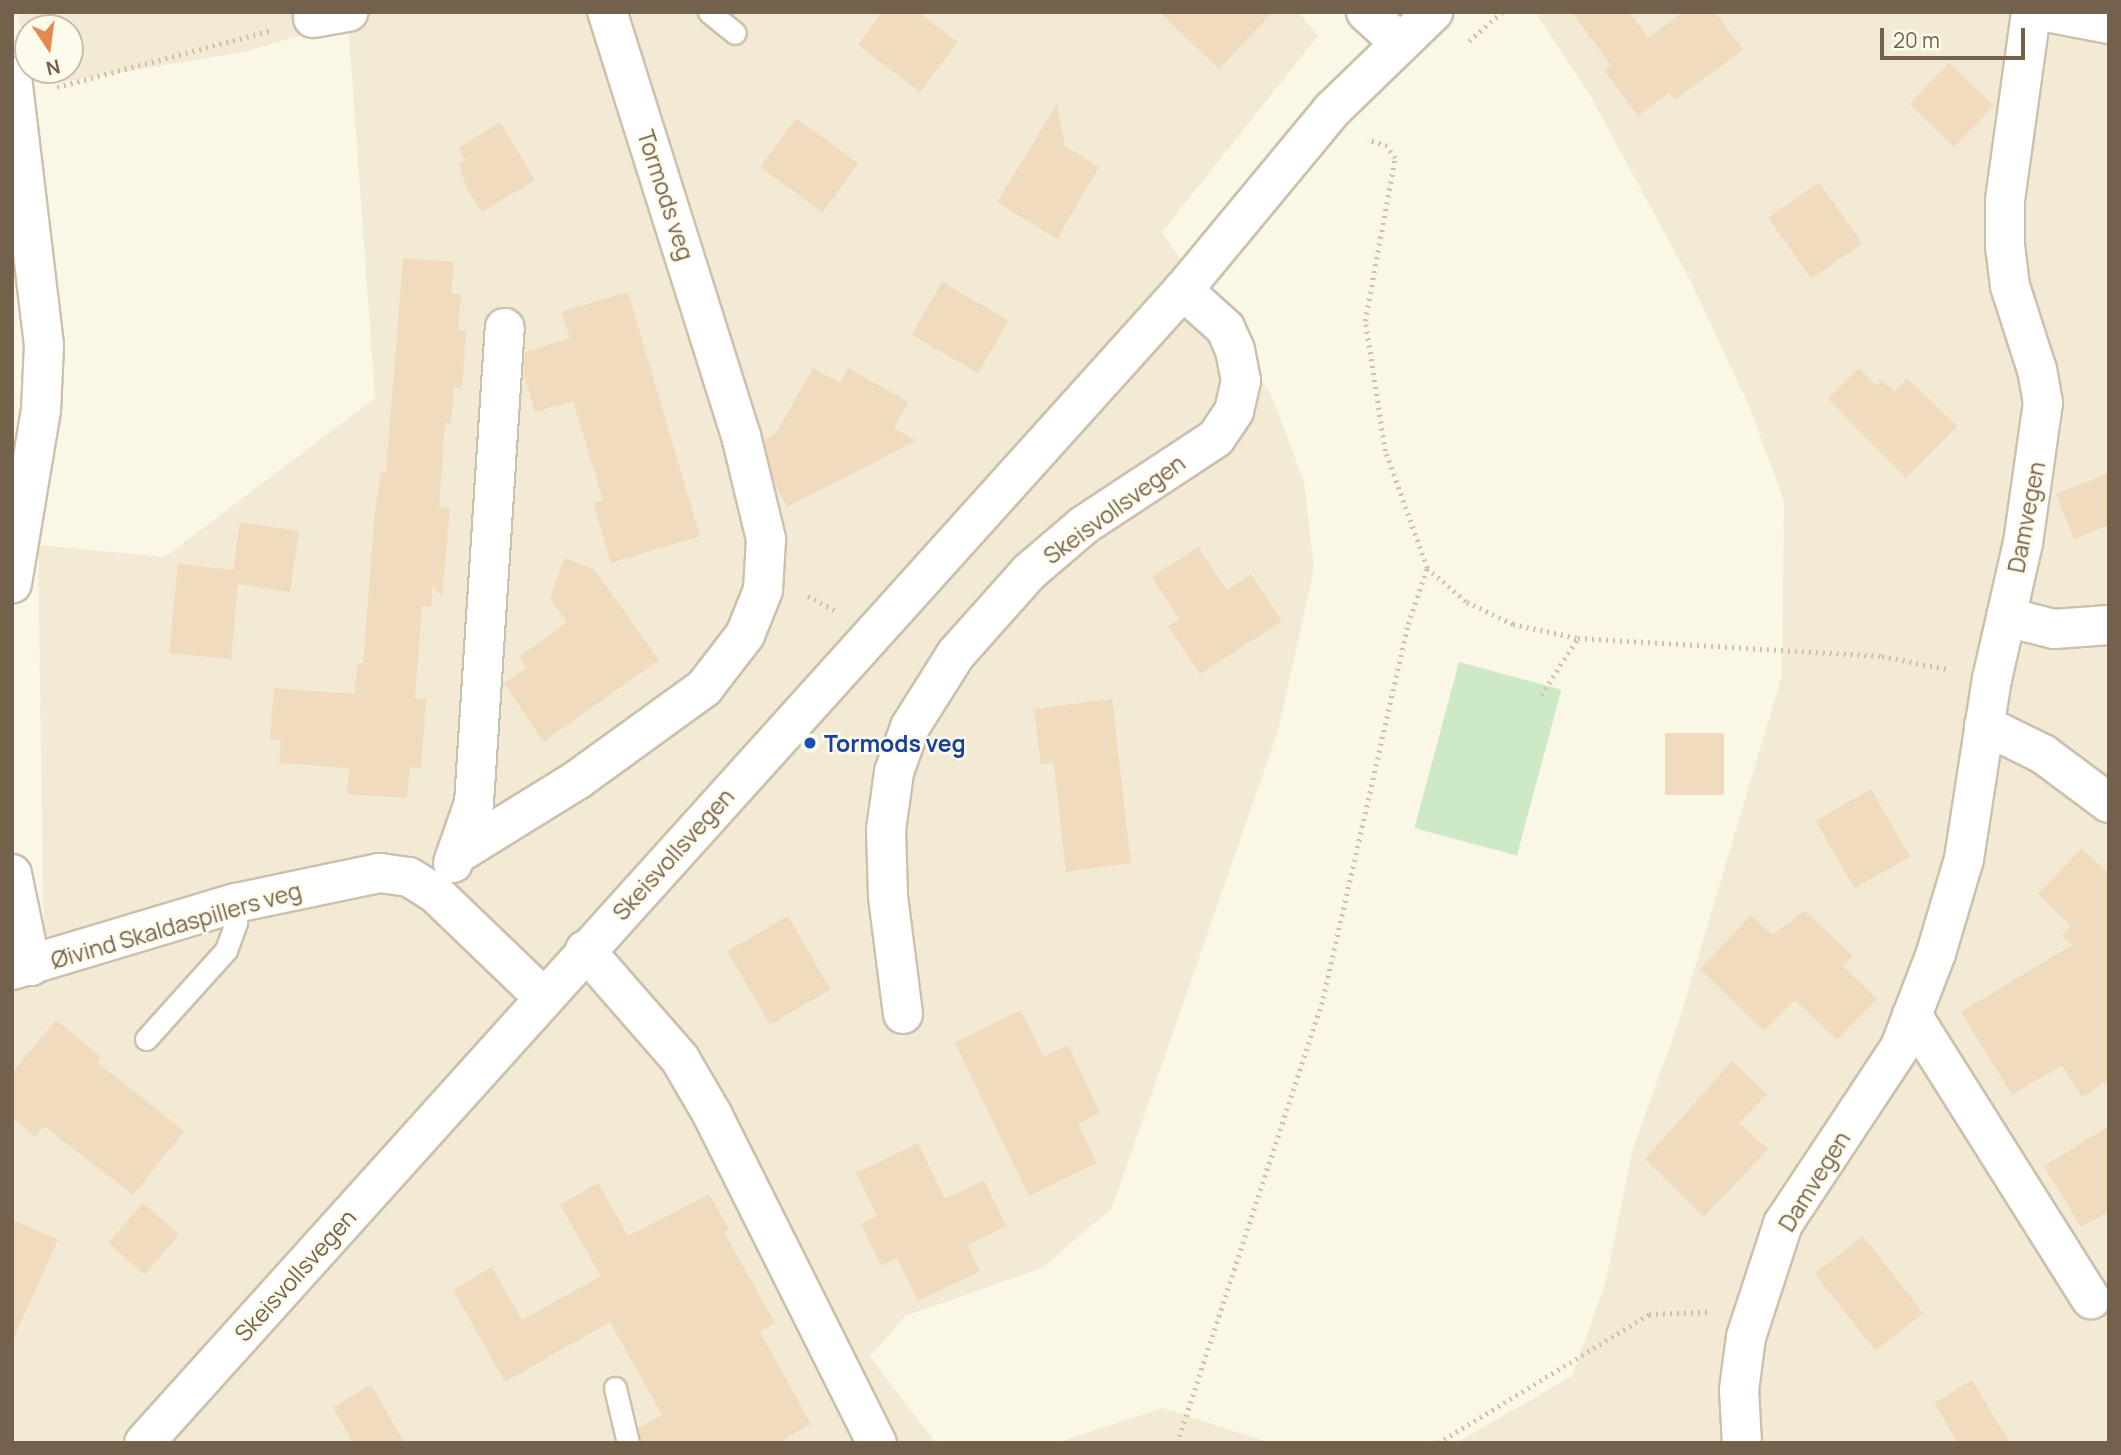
<!DOCTYPE html>
<html>
<head>
<meta charset="utf-8">
<style>
  body { margin:0 }
  #map { position:relative; width:2121px; height:1455px; overflow:hidden; background:#fbf7e6; font-family:Manrope,sans-serif }
  div>[style] { position:absolute }
  [style*='--x'] { left:calc(var(--x)*1px); top:calc(var(--y)*1px); width:calc(var(--w)*1px); rotate:calc(var(--a)*1deg) }
  .residential>* { inset:0; background:#f3ead5 }
  .green>* { inset:0; background:#cde9c5; transform-origin:0 0 }
  .building>* { inset:0; background:#f0dbbf; transform-origin:0 0 }
  .path>* { height:4.5px; margin-top:-2.25px; transform-origin:0; background:repeating-linear-gradient(90deg,#d5bfa2 0 2px,transparent 0 7px) }
  .roads { filter:drop-shadow(2px 0 #cdc0ad) drop-shadow(-2px 0 #cdc0ad) drop-shadow(0 2px #cdc0ad) drop-shadow(0 -2px #cdc0ad) }
  .lane>* { height:21px; margin:-10.5px; padding:0 10.5px; transform-origin:10.5px; border-radius:10.5px; background:#fff }
  .street>* { height:38px; margin:-19px; padding:0 19px; transform-origin:19px; border-radius:19px; background:#fff }
  .secondary>* { height:38px; margin:-19px; padding:0 19px; transform-origin:19px; border-radius:19px; background:#fff }
  .dots>* { width:19px; height:19px; translate:-50% -50%; box-sizing:border-box; border:4px solid #fefbec; border-radius:50% }
  span { translate:-50% -50%; white-space:nowrap; text-align:center; line-height:1.15; -webkit-text-stroke:5px #fefbec; paint-order:stroke }
  .street-label { font-size:23px; color:#74614c }
  .transit-label { font-size:23px; color:#164399; font-weight:700 }
  .left { translate:0 -50%; text-align:left }
  .frame { position:absolute; inset:0; border:14px solid #74614c; pointer-events:none }
  .north { position:absolute; left:14px; top:14px; width:70px; height:70px; box-sizing:border-box; background:#fefbec; border:2px solid #c7bdac; border-radius:50%; rotate:167deg; font-size:19px; font-weight:700; line-height:28px; text-align:center; color:#74614c }
  .north::after { content:''; display:block; margin:auto; width:24px; height:32px; background:#e18b50; clip-path:polygon(50% 0,100% 100%,50% 72%,0 100%) }
  .scale { position:absolute; left:1880px; top:28px; width:145px; height:32px; box-sizing:border-box; border:4px solid #74614c; border-top:0; padding-left:9px; font-size:21px; line-height:24px; white-space:nowrap; color:#74614c; -webkit-text-stroke:5px #fefbec; paint-order:stroke }
</style>
</head>
<body>
<div id="map">
  <div class="residential">
    <i style="clip-path:polygon(17px 12px,1299px 12px,1318px 36px,1162px 232px,1271px 394px,1304px 482px,1314px 569px,1278px 731px,1112px 1208px,1042px 1268px,905px 1316px,870px 1357px,936px 1443px,12px 1443px,12px 979px,44px 969px,38px 545px,165px 557px,375px 398px,348px 22px,244px 52px,57px 83px,43px 70px,70px 70px,70px 28px,28px 28px,28px 56px)"></i>
    <i style="clip-path:polygon(1535px 12px,2109px 12px,2109px 1443px,1456px 1443px,1572px 1376px,1605px 1284px,1633px 1148px,1679px 1021px,1782px 675px,1784px 501px,1749px 406px,1690px 280px,1591px 97px)"></i>
    <i style="clip-path:polygon(1163px 1408px,1271px 1443px,1056px 1443px)"></i>
  </div>
  <div class="green">
    <i style="left:1459px;top:662px;width:106px;height:172px;rotate:15deg"></i>
  </div>
  <div class="building">
    <i style="clip-path:polygon(882px 12px,918px 12px,958px 42px,920px 92px,858px 45px)"></i>
    <i style="clip-path:polygon(1159px 12px,1273px 12px,1219px 69px)"></i>
    <i style="clip-path:polygon(1572px 12px,1629px 12px,1648px 38px,1683px 12px,1715px 12px,1743px 50px,1675px 100px,1669px 93px,1638px 116px,1604px 70px,1611px 65px)"></i>
    <i style="left:1949px;top:63px;width:62px;height:57px;rotate:44deg"></i>
    <i style="clip-path:polygon(1057px 104px,1065px 146px,1099px 167px,1057px 239px,997px 202px)"></i>
    <i style="left:796px;top:118px;width:77px;height:61px;rotate:36deg"></i>
    <i style="clip-path:polygon(500px 122px,535px 180px,482px 212px,466px 187px,459px 164px,466px 160px,458px 148px)"></i>
    <i style="left:1819px;top:182px;width:75px;height:62px;rotate:55deg"></i>
    <i style="clip-path:polygon(403px 258px,454px 262px,451px 293px,461px 294px,458px 330px,466px 331px,462px 389px,454px 388px,451px 424px,445px 423px,439px 507px,450px 508px,442px 598px,433px 585px,431px 607px,422px 606px,415px 698px,426px 699px,421px 768px,410px 767px,407px 798px,347px 794px,349px 768px,279px 763px,281px 740px,270px 739px,274px 688px,355px 694px,357px 663px,363px 663px,375px 511px,381px 472px,386px 472px)"></i>
    <i style="left:942px;top:282px;width:77px;height:61px;rotate:30deg"></i>
    <i style="clip-path:polygon(628px 292px,700px 536px,611px 563px,593px 503px,603px 500px,573px 401px,535px 412px,524px 376px,525px 352px,570px 338px,561px 312px)"></i>
    <i style="clip-path:polygon(813px 368px,840px 383px,848px 368px,908px 402px,894px 428px,916px 441px,787px 507px,775px 484px,764px 440px,776px 433px)"></i>
    <i style="clip-path:polygon(1859px 368px,1877px 386px,1882px 380px,1894px 392px,1907px 378px,1957px 426px,1906px 478px,1828px 399px)"></i>
    <i style="clip-path:polygon(2109px 473px,2109px 525px,2074px 539px,2056px 494px)"></i>
    <i style="clip-path:polygon(240px 522px,299px 531px,290px 592px,238px 584px,231px 659px,169px 653px,178px 564px,233px 570px)"></i>
    <i style="clip-path:polygon(1198px 547px,1227px 590px,1251px 574px,1282px 621px,1200px 674px,1168px 626px,1179px 619px,1152px 577px)"></i>
    <i style="clip-path:polygon(564px 558px,594px 569px,659px 660px,543px 742px,504px 683px,526px 668px,519px 657px,567px 622px,550px 599px)"></i>
    <i style="clip-path:polygon(1112px 699px,1131px 863px,1066px 872px,1054px 763px,1041px 764px,1034px 709px)"></i>
    <i style="left:1665px;top:733px;width:59px;height:62px"></i>
    <i style="left:1871px;top:789px;width:78px;height:64px;rotate:60deg"></i>
    <i style="clip-path:polygon(2082px 848px,2109px 874px,2109px 1080px,2082px 1097px,2062px 1065px,2012px 1095px,1961px 1012px,2072px 945px,2062px 935px,2071px 926px,2038px 894px)"></i>
    <i style="clip-path:polygon(1805px 911px,1853px 956px,1843px 966px,1877px 999px,1837px 1040px,1795px 1000px,1764px 1031px,1700px 969px,1751px 915px,1772px 935px)"></i>
    <i style="left:788px;top:916px;width:85px;height:70px;rotate:60deg"></i>
    <i style="clip-path:polygon(1021px 1010px,1044px 1057px,1068px 1045px,1100px 1113px,1078px 1124px,1097px 1163px,1029px 1196px,955px 1043px)"></i>
    <i style="clip-path:polygon(56px 1020px,101px 1057px,97px 1062px,184px 1131px,133px 1195px,44px 1126px,35px 1137px,12px 1117px,12px 1073px)"></i>
    <i style="clip-path:polygon(1732px 1061px,1767px 1094px,1739px 1123px,1768px 1149px,1704px 1217px,1645px 1159px)"></i>
    <i style="clip-path:polygon(2109px 1126px,2109px 1212px,2081px 1227px,2044px 1166px)"></i>
    <i style="clip-path:polygon(918px 1143px,945px 1199px,984px 1180px,1006px 1226px,967px 1245px,980px 1271px,918px 1301px,897px 1258px,881px 1266px,861px 1224px,877px 1216px,856px 1173px)"></i>
    <i style="clip-path:polygon(598px 1183px,628px 1236px,709px 1194px,729px 1229px,724px 1232px,775px 1323px,760px 1332px,811px 1424px,779px 1443px,641px 1443px,638px 1428px,662px 1415px,610px 1322px,505px 1382px,453px 1290px,492px 1267px,522px 1320px,601px 1276px,560px 1205px)"></i>
    <i style="left:143px;top:1203px;width:48px;height:53px;rotate:41deg"></i>
    <i style="clip-path:polygon(12px 1219px,58px 1240px,12px 1342px)"></i>
    <i style="left:1863px;top:1236px;width:98px;height:61px;rotate:52deg"></i>
    <i style="clip-path:polygon(1972px 1380px,2010px 1443px,1958px 1443px,1934px 1403px)"></i>
    <i style="clip-path:polygon(371px 1385px,405px 1443px,353px 1443px,333px 1407px)"></i>
  </div>
  <div class="path">
    <i style="--x:1469;--y:41;--w:44;--a:-41.3"></i>
    <i style="--x:57;--y:87;--w:222;--a:-14.8"></i>
    <i style="--x:1427;--y:568;--w:52;--a:40.4"></i>
    <i style="--x:1467;--y:602;--w:51;--a:25.6"></i>
    <i style="--x:1513;--y:624;--w:66;--a:12.2"></i>
    <i style="--x:1578;--y:638;--w:305;--a:3.4"></i>
    <i style="--x:1882;--y:656;--w:70;--a:11.5"></i>
    <i style="--x:808;--y:596;--w:30;--a:28"></i>
    <i style="--x:1541;--y:695;--w:68;--a:-57"></i>
    <i style="--x:1177;--y:1443;--w:468;--a:-71.8"></i>
    <i style="--x:1323;--y:998;--w:384;--a:-77.2"></i>
    <i style="--x:1408;--y:624;--w:59;--a:-71.3"></i>
    <i style="--x:1427;--y:568;--w:124;--a:-109.7"></i>
    <i style="--x:1385;--y:451;--w:132;--a:-98.7"></i>
    <i style="--x:1365;--y:321;--w:166;--a:-79.6"></i>
    <i style="--x:1395;--y:158;--w:14;--a:-124"></i>
    <i style="--x:1387;--y:146;--w:21;--a:-163"></i>
    <i style="--x:1438;--y:1443;--w:247;--a:-31.4"></i>
    <i style="--x:1649;--y:1314;--w:58;--a:-2"></i>
  </div>
  <div class="roads">
    <div class="lane">
      <i style="--x:709;--y:12;--w:33;--a:39"></i>
      <i style="--x:146;--y:1039;--w:120;--a:-48"></i>
      <i style="--x:226;--y:950;--w:30;--a:-70"></i>
      <i style="--x:236;--y:922;--w:19;--a:-90"></i>
      <i style="--x:615;--y:1388;--w:57;--a:76.7"></i>
    </div>
    <div class="street">
      <i style="--x:1366;--y:12;--w:43;--a:42.2"></i>
      <i style="--x:2046;--y:12;--w:64;--a:10.8"></i>
      <i style="--x:313;--y:18;--w:36;--a:-10"></i>
      <i style="--x:12;--y:77;--w:270;--a:83.2"></i>
      <i style="--x:44;--y:345;--w:65;--a:92.6"></i>
      <i style="--x:41;--y:410;--w:176;--a:99.5"></i>
      <i style="--x:2006;--y:617;--w:49;--a:14"></i>
      <i style="--x:2054;--y:629;--w:55;--a:-4.2"></i>
      <i style="--x:1984;--y:725;--w:66;--a:26.2"></i>
      <i style="--x:2043;--y:754;--w:82;--a:36.6"></i>
      <i style="--x:459;--y:853;--w:139;--a:-31.7"></i>
      <i style="--x:577;--y:780;--w:157;--a:-35.9"></i>
      <i style="--x:704;--y:688;--w:67;--a:-52.3"></i>
      <i style="--x:745;--y:635;--w:48;--a:-68.2"></i>
      <i style="--x:763;--y:590;--w:51;--a:-86.6"></i>
      <i style="--x:766;--y:539;--w:106;--a:-103.6"></i>
      <i style="--x:741;--y:436;--w:445;--a:-107.5"></i>
      <i style="--x:453;--y:863;--w:64;--a:-70.7"></i>
      <i style="--x:474;--y:803;--w:476;--a:-86.3"></i>
      <i style="--x:12;--y:874;--w:94;--a:78.3"></i>
      <i style="--x:585;--y:950;--w:145;--a:48.9"></i>
      <i style="--x:680;--y:1059;--w:64;--a:59.8"></i>
      <i style="--x:712;--y:1114;--w:368;--a:63.4"></i>
      <i style="--x:12;--y:970;--w:234;--a:-16.7"></i>
      <i style="--x:236;--y:903;--w:147;--a:-11.8"></i>
      <i style="--x:380;--y:873;--w:29;--a:8"></i>
      <i style="--x:409;--y:877;--w:31;--a:32"></i>
      <i style="--x:435;--y:893;--w:151;--a:43.9"></i>
      <i style="--x:903;--y:1014;--w:118;--a:-97.3"></i>
      <i style="--x:888;--y:897;--w:67;--a:-91.7"></i>
      <i style="--x:886;--y:830;--w:59;--a:-82.1"></i>
      <i style="--x:894;--y:772;--w:48;--a:-70.4"></i>
      <i style="--x:910;--y:727;--w:86;--a:-57.8"></i>
      <i style="--x:956;--y:654;--w:110;--a:-48.3"></i>
      <i style="--x:1029;--y:572;--w:72;--a:-40.5"></i>
      <i style="--x:1084;--y:525;--w:158;--a:-33.4"></i>
      <i style="--x:1216;--y:438;--w:32;--a:-56"></i>
      <i style="--x:1234;--y:411;--w:31;--a:-77"></i>
      <i style="--x:1241;--y:381;--w:32;--a:-101"></i>
      <i style="--x:1235;--y:350;--w:24;--a:-114"></i>
      <i style="--x:1225;--y:328;--w:57;--a:-137.9"></i>
      <i style="--x:1912;--y:1015;--w:336;--a:57.8"></i>
      <i style="--x:1742;--y:1443;--w:53;--a:-93.2"></i>
      <i style="--x:1739;--y:1390;--w:53;--a:-82.5"></i>
      <i style="--x:1746;--y:1337;--w:119;--a:-71.9"></i>
      <i style="--x:1783;--y:1224;--w:212;--a:-56.5"></i>
      <i style="--x:1900;--y:1047;--w:101;--a:-69"></i>
      <i style="--x:1936;--y:953;--w:98;--a:-73.4"></i>
      <i style="--x:1964;--y:859;--w:182;--a:-81.2"></i>
      <i style="--x:1992;--y:679;--w:139;--a:-77.2"></i>
      <i style="--x:2023;--y:543;--w:141;--a:-81.9"></i>
      <i style="--x:2043;--y:403;--w:34;--a:-100"></i>
      <i style="--x:2037;--y:370;--w:88;--a:-107.8"></i>
      <i style="--x:2010;--y:286;--w:38;--a:-97"></i>
      <i style="--x:2005;--y:248;--w:48;--a:-90"></i>
      <i style="--x:2005;--y:200;--w:190;--a:-82.1"></i>
    </div>
    <div class="secondary">
      <i style="--x:144;--y:1443;--w:1552;--a:-47.98"></i>
      <i style="--x:1183;--y:290;--w:234;--a:-50.4"></i>
      <i style="--x:1332;--y:110;--w:141;--a:-44.1"></i>
    </div>
  </div>
  <div class="dots">
    <i style="left:810px;top:743px;background:#1a4fb4"></i>
  </div>
  <div class="street-label">
    <span style="left:666px;top:195px;rotate:72deg">Tormods veg</span>
    <span style="left:1114px;top:509px;rotate:-36deg">Skeisvollsvegen</span>
    <span style="left:2026px;top:517px;rotate:-79deg">Damvegen</span>
    <span style="left:673px;top:854px;rotate:-48deg">Skeisvollsvegen</span>
    <span style="left:176px;top:925px;rotate:-16deg">Øivind Skaldaspillers veg</span>
    <span style="left:1814px;top:1181px;rotate:-58deg">Damvegen</span>
    <span style="left:295px;top:1275px;rotate:-48deg">Skeisvollsvegen</span>
  </div>
  <div class="transit-label">
    <span class="left" style="left:824px;top:743px">Tormods veg</span>
  </div>
  <div class="frame"></div>
  <div class="north">N</div>
  <div class="scale">20 m</div>
</div>
</body>
</html>
